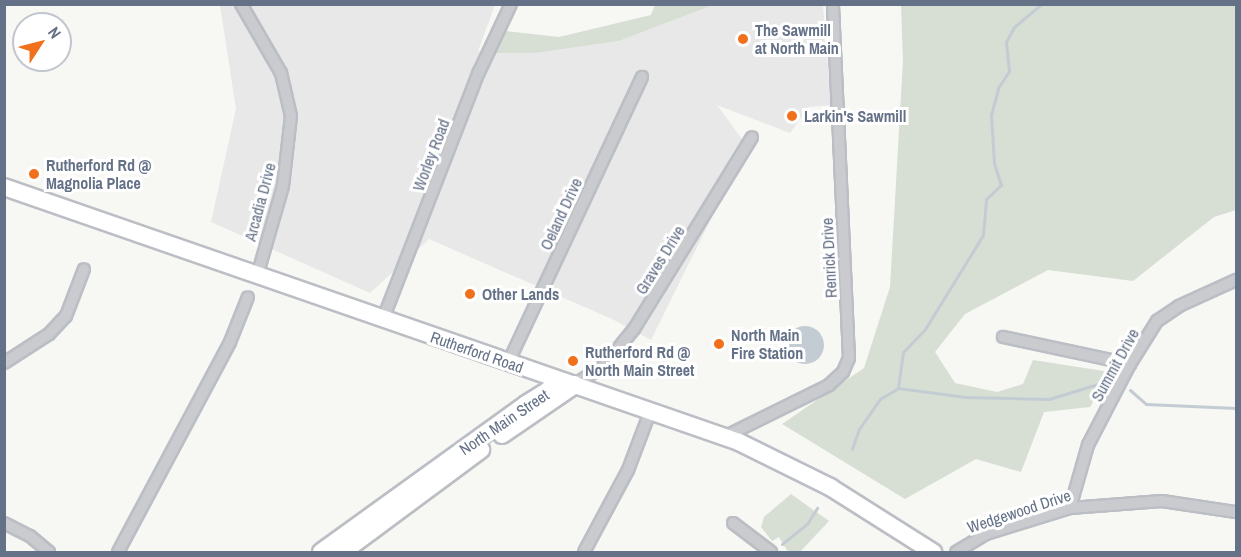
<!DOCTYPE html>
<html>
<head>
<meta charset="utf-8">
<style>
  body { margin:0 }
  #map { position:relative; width:1241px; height:557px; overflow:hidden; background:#f7f7f3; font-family:"Archivo Narrow",sans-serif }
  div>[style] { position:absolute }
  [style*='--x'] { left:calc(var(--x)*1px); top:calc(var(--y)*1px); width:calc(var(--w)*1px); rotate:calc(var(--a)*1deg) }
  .built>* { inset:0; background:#e7e8e7 }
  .green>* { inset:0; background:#d7dfd4 }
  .water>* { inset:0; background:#c4ccd3 }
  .round { border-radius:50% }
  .stream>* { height:3px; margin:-1.5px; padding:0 1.5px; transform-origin:1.5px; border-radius:1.5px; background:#c4ccd3 }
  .roads { filter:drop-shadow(2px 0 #bbbec4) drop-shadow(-2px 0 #bbbec4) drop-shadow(0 2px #bbbec4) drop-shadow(0 -2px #bbbec4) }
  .street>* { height:10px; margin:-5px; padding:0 5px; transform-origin:5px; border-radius:5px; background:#c9cbcf }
  .secondary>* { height:16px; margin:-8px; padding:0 8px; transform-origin:8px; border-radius:8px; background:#fff }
  .dots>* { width:16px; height:16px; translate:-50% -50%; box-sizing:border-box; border:3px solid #fff; border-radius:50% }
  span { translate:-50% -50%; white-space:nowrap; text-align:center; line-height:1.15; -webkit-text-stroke:6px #fff; paint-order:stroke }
  .poi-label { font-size:16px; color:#647187; font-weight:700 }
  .left { translate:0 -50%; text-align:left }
  .street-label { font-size:16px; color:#647187 }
  .frame { position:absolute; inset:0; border:6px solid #647187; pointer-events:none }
  .north { position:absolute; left:12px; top:12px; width:60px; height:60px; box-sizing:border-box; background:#fff; border:2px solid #c1c6cf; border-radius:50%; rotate:54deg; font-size:16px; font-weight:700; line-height:24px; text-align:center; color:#647187 }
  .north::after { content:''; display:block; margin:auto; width:21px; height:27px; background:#f0701b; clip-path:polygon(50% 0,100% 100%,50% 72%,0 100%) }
</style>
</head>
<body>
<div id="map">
  <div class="built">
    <i style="clip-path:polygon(220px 5px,495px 5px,478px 51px,536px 53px,619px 41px,713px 5px,823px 5px,831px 105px,809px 107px,790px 133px,717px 105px,747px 146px,651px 340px,612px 319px,429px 239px,370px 293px,211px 222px,236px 109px)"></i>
  </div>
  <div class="green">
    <i style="clip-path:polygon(655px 5px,713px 5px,619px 41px,536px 53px,494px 53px,506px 31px,559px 37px,651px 15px)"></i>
    <i style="clip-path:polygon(901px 5px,1236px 5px,1236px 210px,1214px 217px,1133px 281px,1048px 270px,965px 314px,935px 352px,955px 383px,997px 392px,1023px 384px,1033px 360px,1110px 372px,1090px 407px,1044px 412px,1021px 472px,976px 459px,905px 499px,782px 424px,864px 368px,890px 287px,903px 61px)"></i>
    <i style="clip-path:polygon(791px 494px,829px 521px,800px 552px,788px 552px,779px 537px,772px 541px,761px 527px,764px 517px)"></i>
  </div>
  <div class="water">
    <i class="round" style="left:786px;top:326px;width:38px;height:38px"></i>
  </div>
  <div class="stream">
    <i style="--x:898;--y:388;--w:36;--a:-82"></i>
    <i style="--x:903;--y:352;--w:32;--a:-46"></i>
    <i style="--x:925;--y:329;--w:110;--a:-58.3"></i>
    <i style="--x:983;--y:235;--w:36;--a:-85"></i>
    <i style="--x:986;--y:199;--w:21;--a:-43"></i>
    <i style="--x:1001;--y:185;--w:23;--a:-108"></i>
    <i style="--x:994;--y:163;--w:48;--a:-93.6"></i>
    <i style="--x:991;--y:115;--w:28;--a:-75"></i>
    <i style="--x:998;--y:88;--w:20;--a:-57"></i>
    <i style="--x:1009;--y:71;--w:29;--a:-96"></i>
    <i style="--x:1006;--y:42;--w:17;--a:-62"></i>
    <i style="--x:1014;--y:27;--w:35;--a:-40"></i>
    <i style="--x:1130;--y:390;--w:21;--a:41"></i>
    <i style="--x:1146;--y:404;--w:90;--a:2.5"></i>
    <i style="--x:852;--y:449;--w:21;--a:-71"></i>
    <i style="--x:859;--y:429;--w:37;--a:-55"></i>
    <i style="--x:880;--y:399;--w:21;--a:-31"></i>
    <i style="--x:898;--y:388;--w:68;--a:7.7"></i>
    <i style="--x:965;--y:397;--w:84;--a:1.4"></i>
    <i style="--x:1049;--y:399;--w:68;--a:-17.1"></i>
    <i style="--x:782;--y:544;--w:32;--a:-39"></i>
    <i style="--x:807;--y:524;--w:19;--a:-58"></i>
  </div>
  <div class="roads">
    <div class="street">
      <i style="--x:241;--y:4;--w:80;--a:59.9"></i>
      <i style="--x:281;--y:73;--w:44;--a:76.9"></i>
      <i style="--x:291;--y:116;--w:70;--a:96.5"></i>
      <i style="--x:283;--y:186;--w:94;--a:106.1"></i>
      <i style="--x:383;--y:319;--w:265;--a:-68.8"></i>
      <i style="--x:479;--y:72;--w:75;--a:-64.8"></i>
      <i style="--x:1003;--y:337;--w:130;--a:12"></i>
      <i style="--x:4;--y:363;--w:54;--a:-32.8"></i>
      <i style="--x:49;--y:334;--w:25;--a:-47"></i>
      <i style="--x:66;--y:316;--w:50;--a:-69"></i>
      <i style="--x:508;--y:363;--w:316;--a:-64.9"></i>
      <i style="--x:575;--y:384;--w:34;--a:-32"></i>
      <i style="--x:604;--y:366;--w:48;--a:-51"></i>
      <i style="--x:634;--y:329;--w:225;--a:-58.4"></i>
      <i style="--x:724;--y:437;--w:117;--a:-26.3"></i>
      <i style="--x:829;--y:385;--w:19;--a:-43"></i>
      <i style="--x:843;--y:372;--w:15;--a:-67"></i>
      <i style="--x:849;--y:358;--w:354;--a:-92.6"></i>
      <i style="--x:1070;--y:508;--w:66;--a:-74.1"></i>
      <i style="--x:1088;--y:445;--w:91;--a:-62.6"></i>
      <i style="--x:1130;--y:364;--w:51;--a:-57.9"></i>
      <i style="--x:1157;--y:321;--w:27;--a:-34"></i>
      <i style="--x:1179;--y:306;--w:63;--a:-24.5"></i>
      <i style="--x:4;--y:523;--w:29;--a:27"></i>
      <i style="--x:30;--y:536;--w:25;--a:40"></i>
      <i style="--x:733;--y:523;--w:48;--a:37.3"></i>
      <i style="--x:118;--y:552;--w:238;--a:-61.9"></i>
      <i style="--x:230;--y:342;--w:48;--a:-68.2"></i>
      <i style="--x:584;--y:552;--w:93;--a:-61.8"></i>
      <i style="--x:628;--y:470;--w:62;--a:-69.2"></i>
      <i style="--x:956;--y:552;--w:35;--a:-31"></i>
      <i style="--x:986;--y:534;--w:88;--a:-17.2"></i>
      <i style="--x:1070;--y:508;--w:92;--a:-4.4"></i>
      <i style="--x:1162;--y:501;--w:75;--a:8.5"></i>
    </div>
    <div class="secondary">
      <i style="--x:4;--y:187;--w:778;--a:19.13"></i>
      <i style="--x:739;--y:442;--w:102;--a:26.3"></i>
      <i style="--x:830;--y:487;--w:122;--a:32.3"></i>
      <i style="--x:502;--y:435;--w:85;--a:-34.4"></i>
      <i style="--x:321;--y:552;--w:253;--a:-35.8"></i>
      <i style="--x:526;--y:404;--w:26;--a:-32"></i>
      <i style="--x:548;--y:390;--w:27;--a:-13"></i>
      <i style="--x:343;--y:552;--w:172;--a:-36.5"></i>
    </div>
  </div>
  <div class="dots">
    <i style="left:743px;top:39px;background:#f0701b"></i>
    <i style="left:792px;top:116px;background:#f0701b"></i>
    <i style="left:34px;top:174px;background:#f0701b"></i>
    <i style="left:470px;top:294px;background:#f0701b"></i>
    <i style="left:719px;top:344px;background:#f0701b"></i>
    <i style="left:573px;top:361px;background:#f0701b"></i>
  </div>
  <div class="poi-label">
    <span class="left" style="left:755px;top:39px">The Sawmill<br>at North Main</span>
    <span class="left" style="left:804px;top:116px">Larkin's Sawmill</span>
    <span class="left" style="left:46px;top:174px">Rutherford Rd @<br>Magnolia Place</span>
    <span class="left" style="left:482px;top:294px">Other Lands</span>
    <span class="left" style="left:731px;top:344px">North Main<br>Fire Station</span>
    <span class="left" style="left:585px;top:361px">Rutherford Rd @<br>North Main Street</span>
  </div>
  <div class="street-label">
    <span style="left:431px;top:155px;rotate:-69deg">Worley Road</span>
    <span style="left:260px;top:202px;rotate:-75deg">Arcadia Drive</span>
    <span style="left:561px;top:214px;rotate:-65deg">Oeland Drive</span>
    <span style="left:829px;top:258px;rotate:-93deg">Renrick Drive</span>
    <span style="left:660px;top:260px;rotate:-58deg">Graves Drive</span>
    <span style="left:477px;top:352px;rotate:19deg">Rutherford Road</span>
    <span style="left:1115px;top:365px;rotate:-61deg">Summit Drive</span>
    <span style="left:504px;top:422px;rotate:-34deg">North Main Street</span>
    <span style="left:1019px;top:511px;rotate:-18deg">Wedgewood Drive</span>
  </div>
  <div class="frame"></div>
  <div class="north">N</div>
</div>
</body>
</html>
